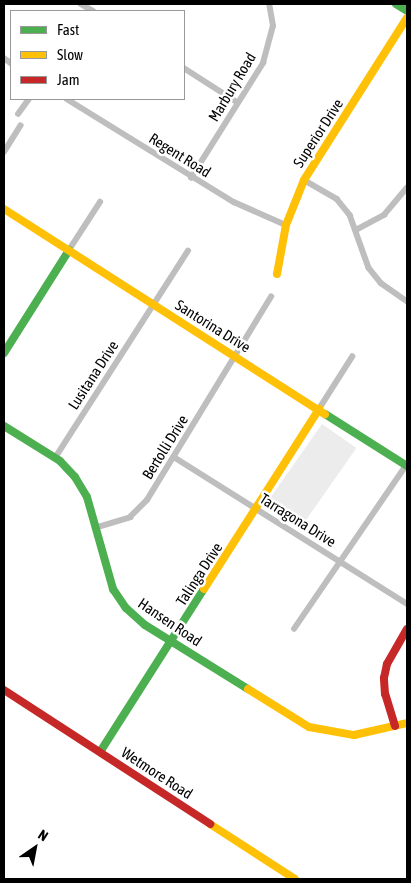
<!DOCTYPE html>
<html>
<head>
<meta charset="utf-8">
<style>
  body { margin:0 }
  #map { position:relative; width:411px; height:883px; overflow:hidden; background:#fff; font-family:"Asap Condensed",sans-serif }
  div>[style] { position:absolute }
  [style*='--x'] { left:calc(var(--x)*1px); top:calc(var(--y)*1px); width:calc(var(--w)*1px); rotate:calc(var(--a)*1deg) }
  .green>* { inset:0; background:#ececec; transform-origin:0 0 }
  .street>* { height:5.5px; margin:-2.75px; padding:0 2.75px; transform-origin:2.75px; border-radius:2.75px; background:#bebebe }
  .fast>* { height:8px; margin:-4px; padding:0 4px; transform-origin:4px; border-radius:4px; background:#4caf50 }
  .slow>* { height:8px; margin:-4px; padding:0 4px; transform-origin:4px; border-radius:4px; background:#ffc107 }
  .jam>* { height:8px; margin:-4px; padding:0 4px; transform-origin:4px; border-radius:4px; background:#c62828 }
  span { translate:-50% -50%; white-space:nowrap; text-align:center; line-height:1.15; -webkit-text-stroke:5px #fff; paint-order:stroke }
  .street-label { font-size:15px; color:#000 }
  .frame { position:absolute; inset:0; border:5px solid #000; pointer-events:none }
  .legend { position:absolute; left:10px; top:10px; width:175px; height:90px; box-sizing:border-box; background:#fff; border:1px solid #999; margin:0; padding:6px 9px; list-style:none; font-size:15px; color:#000 }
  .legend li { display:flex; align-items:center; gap:10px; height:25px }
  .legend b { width:25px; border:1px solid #999 }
  .north { position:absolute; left:10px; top:823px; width:50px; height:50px; -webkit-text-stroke:4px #fff; paint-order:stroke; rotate:33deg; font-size:14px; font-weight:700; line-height:20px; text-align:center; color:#000 }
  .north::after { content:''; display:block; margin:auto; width:18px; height:22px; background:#000; clip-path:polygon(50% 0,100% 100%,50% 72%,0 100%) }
</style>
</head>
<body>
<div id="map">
  <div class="green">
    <i style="left:322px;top:424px;width:42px;height:98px;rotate:35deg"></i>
  </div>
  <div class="street">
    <i style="--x:81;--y:4;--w:14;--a:30"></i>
    <i style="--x:4;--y:58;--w:9;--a:36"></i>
    <i style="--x:184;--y:68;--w:63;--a:32.7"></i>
    <i style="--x:67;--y:99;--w:196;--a:31.7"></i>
    <i style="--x:234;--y:202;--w:57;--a:23.9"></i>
    <i style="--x:18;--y:114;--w:19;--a:-54"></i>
    <i style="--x:4;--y:152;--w:31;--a:-58"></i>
    <i style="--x:191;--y:178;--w:136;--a:-57.9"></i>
    <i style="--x:263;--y:63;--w:38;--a:-75"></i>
    <i style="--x:273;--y:26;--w:22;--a:-100"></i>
    <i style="--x:304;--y:180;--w:38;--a:30"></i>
    <i style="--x:337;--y:199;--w:21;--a:51"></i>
    <i style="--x:350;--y:215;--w:56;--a:70.3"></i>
    <i style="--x:369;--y:268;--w:19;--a:51"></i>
    <i style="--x:381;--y:283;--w:32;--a:35"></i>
    <i style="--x:356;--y:230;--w:32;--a:-28"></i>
    <i style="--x:384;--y:215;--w:35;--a:-50"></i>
    <i style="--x:69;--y:250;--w:57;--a:-57.1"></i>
    <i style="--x:319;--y:409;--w:62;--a:-57.6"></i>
    <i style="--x:174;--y:457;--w:275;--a:32.2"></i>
    <i style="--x:55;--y:458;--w:246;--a:-57.3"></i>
    <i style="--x:95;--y:528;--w:37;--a:-17"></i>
    <i style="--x:130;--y:517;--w:24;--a:-45"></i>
    <i style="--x:147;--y:500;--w:238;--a:-58.6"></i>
    <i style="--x:294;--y:629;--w:200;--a:-55.6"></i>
  </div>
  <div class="fast">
    <i style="--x:396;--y:4;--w:13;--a:32"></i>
    <i style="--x:4;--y:353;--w:122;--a:-57.7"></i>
    <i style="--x:325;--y:414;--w:97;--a:32.4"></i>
    <i style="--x:4;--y:426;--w:66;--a:32"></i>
    <i style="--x:60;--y:461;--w:22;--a:47"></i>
    <i style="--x:75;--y:477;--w:23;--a:59"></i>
    <i style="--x:87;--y:497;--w:96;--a:74.2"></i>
    <i style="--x:113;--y:589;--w:23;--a:56"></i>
    <i style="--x:126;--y:608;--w:25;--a:42"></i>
    <i style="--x:145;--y:625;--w:121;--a:31.9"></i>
    <i style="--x:100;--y:752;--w:193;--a:-57.5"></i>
  </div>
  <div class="slow">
    <i style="--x:4;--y:209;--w:381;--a:32.6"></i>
    <i style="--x:277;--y:274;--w:50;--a:-79.6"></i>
    <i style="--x:286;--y:225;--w:48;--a:-68.2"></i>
    <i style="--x:304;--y:180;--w:192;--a:-57.6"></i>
    <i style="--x:204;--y:589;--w:214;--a:-57.4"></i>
    <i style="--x:248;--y:689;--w:72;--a:31.9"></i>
    <i style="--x:309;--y:727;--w:46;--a:10.1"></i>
    <i style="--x:354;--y:735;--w:54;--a:-12.8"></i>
    <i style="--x:210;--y:824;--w:101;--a:32.9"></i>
  </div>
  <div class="jam">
    <i style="--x:4;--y:690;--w:246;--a:33"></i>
    <i style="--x:395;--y:726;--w:34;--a:-107"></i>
    <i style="--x:385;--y:694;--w:16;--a:-94"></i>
    <i style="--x:384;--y:678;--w:14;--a:-78"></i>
    <i style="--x:387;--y:664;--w:40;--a:-60.3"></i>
  </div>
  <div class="street-label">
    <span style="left:232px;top:87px;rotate:-59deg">Marbury Road</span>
    <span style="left:318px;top:133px;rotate:-57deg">Superior Drive</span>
    <span style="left:180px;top:155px;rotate:32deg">Regent Road</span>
    <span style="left:213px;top:326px;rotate:32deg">Santorina Drive</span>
    <span style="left:93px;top:375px;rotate:-57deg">Lusitana Drive</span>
    <span style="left:165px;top:447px;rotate:-58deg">Bertolli Drive</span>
    <span style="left:298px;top:520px;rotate:32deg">Tarragona Drive</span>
    <span style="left:199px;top:574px;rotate:-57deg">Talinga Drive</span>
    <span style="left:170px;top:622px;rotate:34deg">Hansen Road</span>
    <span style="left:157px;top:773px;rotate:33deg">Wetmore Road</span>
  </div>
  <div class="frame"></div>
  <ul class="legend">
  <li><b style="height:6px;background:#4caf50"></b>Fast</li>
  <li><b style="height:6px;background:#ffc107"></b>Slow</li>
  <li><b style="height:6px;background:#c62828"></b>Jam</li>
  </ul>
  <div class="north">N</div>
</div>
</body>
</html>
